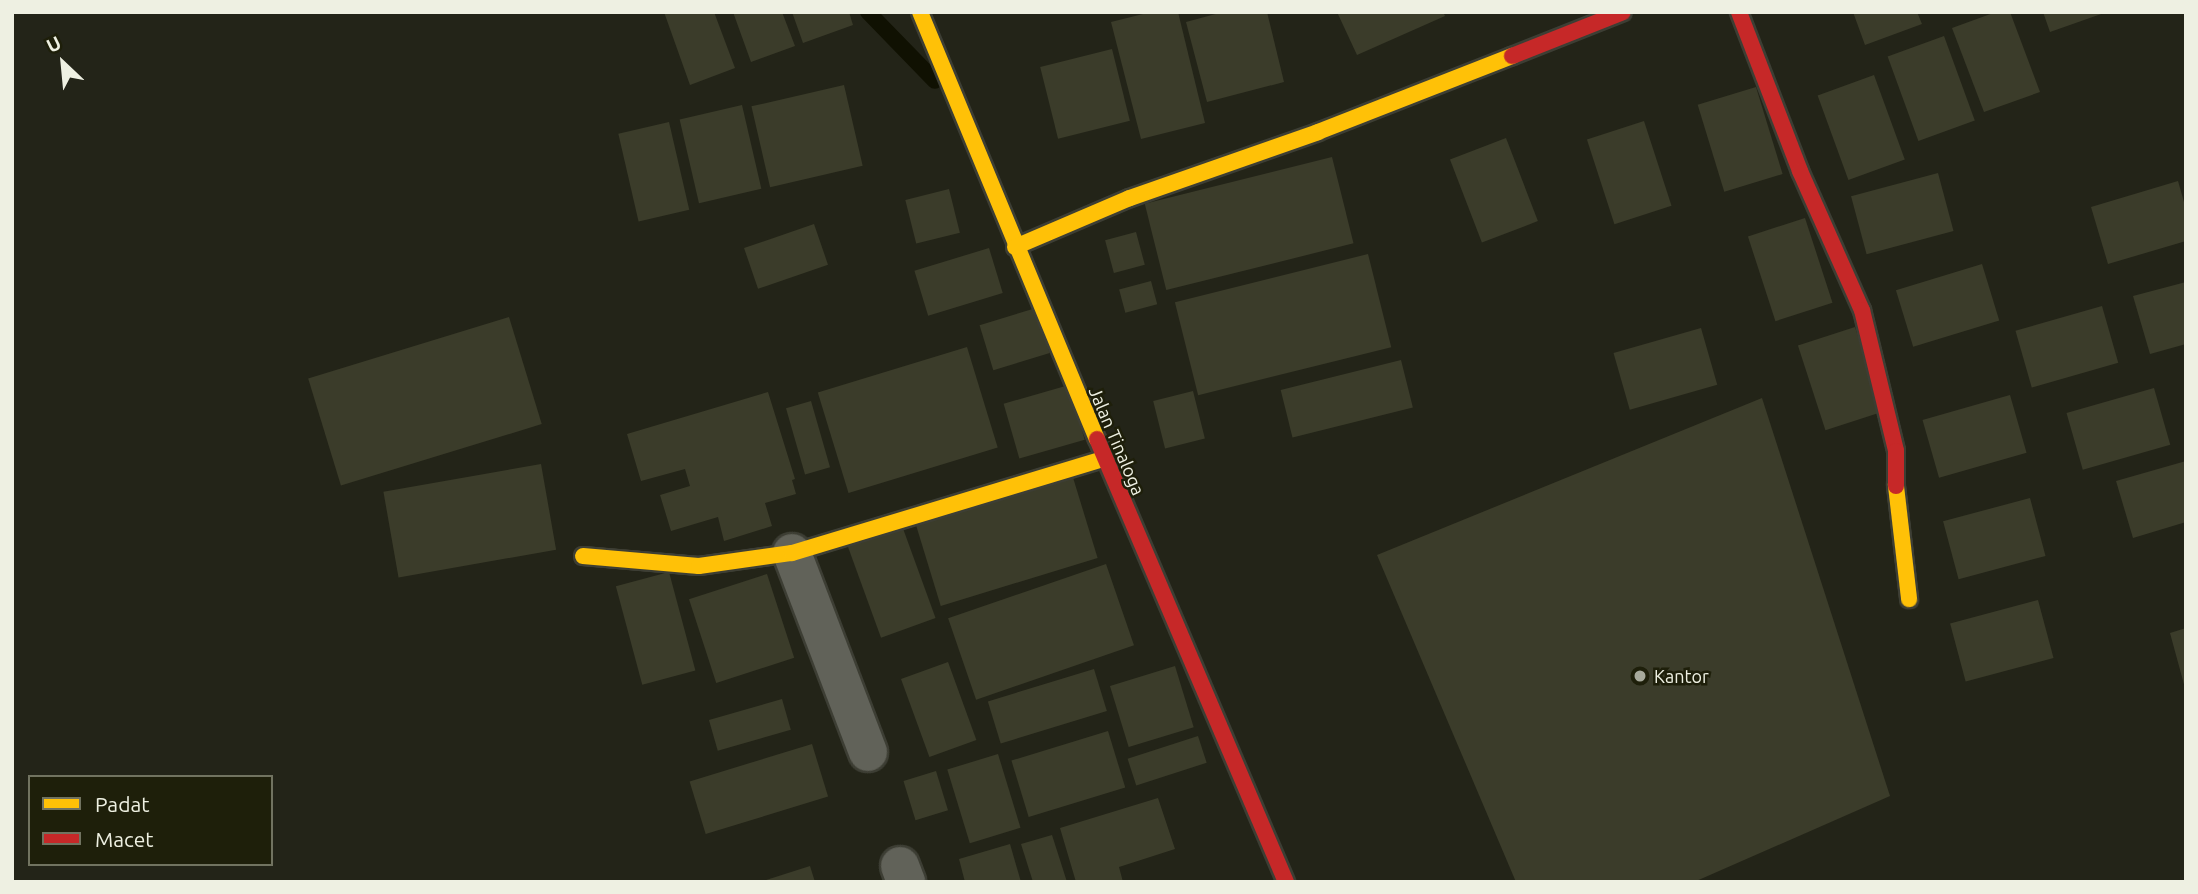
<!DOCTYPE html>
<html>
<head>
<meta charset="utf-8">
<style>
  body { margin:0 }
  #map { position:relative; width:2198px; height:894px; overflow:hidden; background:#232418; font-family:Ubuntu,sans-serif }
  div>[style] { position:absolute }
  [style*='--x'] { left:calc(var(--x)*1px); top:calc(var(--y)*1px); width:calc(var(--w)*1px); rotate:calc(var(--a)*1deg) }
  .stream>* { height:16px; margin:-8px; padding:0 8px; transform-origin:8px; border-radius:8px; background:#101102 }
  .building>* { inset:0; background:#3b3c2a; transform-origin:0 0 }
  .roads { filter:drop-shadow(2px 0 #3d3e34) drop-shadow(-2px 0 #3d3e34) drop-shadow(0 2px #3d3e34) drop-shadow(0 -2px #3d3e34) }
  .street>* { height:38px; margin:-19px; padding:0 19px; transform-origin:19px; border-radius:19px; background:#616259 }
  .slow>* { height:16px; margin:-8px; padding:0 8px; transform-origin:8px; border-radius:8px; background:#ffc107 }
  .jam>* { height:16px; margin:-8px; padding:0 8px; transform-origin:8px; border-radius:8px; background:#c62828 }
  .dots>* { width:19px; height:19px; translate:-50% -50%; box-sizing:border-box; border:4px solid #1e1f0a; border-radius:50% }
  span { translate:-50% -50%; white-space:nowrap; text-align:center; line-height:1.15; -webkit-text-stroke:5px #1e1f0a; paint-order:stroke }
  .street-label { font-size:18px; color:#eef0e2 }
  .poi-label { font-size:18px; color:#eef0e2 }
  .left { translate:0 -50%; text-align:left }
  .frame { position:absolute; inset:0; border:14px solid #eef0e2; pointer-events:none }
  .legend { position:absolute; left:28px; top:775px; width:245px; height:91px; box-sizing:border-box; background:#1e1f0a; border:2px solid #717360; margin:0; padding:9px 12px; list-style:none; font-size:21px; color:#eef0e2 }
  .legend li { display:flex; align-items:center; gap:14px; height:35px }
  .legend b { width:35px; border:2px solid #717360 }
  .north { position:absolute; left:28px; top:28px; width:70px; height:70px; -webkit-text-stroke:5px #1e1f0a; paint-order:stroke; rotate:334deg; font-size:19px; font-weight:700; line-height:28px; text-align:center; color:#eef0e2 }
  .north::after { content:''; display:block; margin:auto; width:24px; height:32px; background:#eef0e2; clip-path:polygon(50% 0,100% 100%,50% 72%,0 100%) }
</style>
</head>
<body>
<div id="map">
  <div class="stream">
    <i style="--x:868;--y:12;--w:96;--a:45.8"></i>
  </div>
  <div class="building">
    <i style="clip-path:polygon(664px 12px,714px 12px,735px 68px,690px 85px)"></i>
    <i style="clip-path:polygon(733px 12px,782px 12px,795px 46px,751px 62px)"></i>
    <i style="clip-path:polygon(792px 12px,849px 12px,853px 25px,803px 43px)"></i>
    <i style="clip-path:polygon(1151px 12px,1178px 12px,1205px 123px,1141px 139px,1111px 22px)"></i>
    <i style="clip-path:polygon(1223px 12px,1267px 12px,1284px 82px,1207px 102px,1186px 22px)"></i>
    <i style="clip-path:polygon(1337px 12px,1443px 12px,1445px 16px,1357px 55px)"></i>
    <i style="clip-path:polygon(1853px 12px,1917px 12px,1922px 24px,1865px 45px)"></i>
    <i style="clip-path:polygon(1996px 12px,2010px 12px,2040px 92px,1984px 112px,1952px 28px)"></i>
    <i style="clip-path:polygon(2043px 12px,2104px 12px,2104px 13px,2050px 32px)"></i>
    <i style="left:1944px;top:36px;width:90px;height:60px;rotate:70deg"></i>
    <i style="left:1112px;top:49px;width:74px;height:74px;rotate:76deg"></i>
    <i style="left:1874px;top:75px;width:90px;height:60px;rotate:70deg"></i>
    <i style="left:844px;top:85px;width:83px;height:95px;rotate:77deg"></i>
    <i style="left:1756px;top:87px;width:91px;height:61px;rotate:73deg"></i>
    <i style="left:742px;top:105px;width:86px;height:64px;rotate:77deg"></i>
    <i style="left:1644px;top:121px;width:89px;height:60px;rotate:72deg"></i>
    <i style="left:669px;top:122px;width:90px;height:52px;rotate:77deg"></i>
    <i style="left:1506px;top:138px;width:89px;height:60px;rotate:69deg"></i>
    <i style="left:1332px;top:157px;width:89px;height:193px;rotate:76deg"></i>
    <i style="left:1938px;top:173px;width:60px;height:90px;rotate:75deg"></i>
    <i style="clip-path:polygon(2178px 181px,2186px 209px,2186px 241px,2108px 264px,2091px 207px)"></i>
    <i style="left:949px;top:189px;width:45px;height:45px;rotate:76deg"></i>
    <i style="left:1805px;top:218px;width:89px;height:60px;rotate:72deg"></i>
    <i style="left:814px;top:224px;width:43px;height:74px;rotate:71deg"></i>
    <i style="left:1136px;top:232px;width:34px;height:32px;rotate:75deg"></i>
    <i style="left:989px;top:248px;width:47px;height:78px;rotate:73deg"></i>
    <i style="left:1368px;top:254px;width:96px;height:199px;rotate:76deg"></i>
    <i style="left:1982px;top:264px;width:59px;height:90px;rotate:73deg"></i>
    <i style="left:1151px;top:281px;width:24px;height:33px;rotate:75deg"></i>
    <i style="clip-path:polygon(2186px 282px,2186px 344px,2150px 354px,2133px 296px)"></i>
    <i style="left:2102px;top:306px;width:59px;height:90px;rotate:74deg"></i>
    <i style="left:1036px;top:308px;width:47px;height:59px;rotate:73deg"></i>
    <i style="left:509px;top:317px;width:112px;height:210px;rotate:73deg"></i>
    <i style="left:1855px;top:327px;width:89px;height:60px;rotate:72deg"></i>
    <i style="left:1701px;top:328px;width:59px;height:91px;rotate:74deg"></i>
    <i style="left:967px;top:347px;width:105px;height:156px;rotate:73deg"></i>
    <i style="left:1401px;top:360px;width:49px;height:124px;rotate:76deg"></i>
    <i style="left:1069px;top:385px;width:57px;height:68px;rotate:74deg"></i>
    <i style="left:2154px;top:388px;width:59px;height:91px;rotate:74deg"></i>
    <i style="left:1193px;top:391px;width:49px;height:41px;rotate:76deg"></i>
    <i style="clip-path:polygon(768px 392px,795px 479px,792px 480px,796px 494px,765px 503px,772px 526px,724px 541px,718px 517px,671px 531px,660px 495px,690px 486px,685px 469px,641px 481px,627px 434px)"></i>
    <i style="left:2010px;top:395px;width:60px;height:91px;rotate:74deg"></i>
    <i style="clip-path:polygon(1762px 398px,1890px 796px,1694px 882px,1516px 882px,1377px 555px)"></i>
    <i style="left:811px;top:401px;width:69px;height:26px;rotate:74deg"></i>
    <i style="clip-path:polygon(2186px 461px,2186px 522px,2133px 538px,2116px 481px)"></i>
    <i style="left:541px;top:464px;width:87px;height:160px;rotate:80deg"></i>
    <i style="left:1071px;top:471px;width:91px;height:164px;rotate:73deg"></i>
    <i style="left:2030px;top:498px;width:60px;height:90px;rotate:75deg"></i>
    <i style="left:901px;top:523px;width:101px;height:58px;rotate:70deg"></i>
    <i style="left:1106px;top:564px;width:86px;height:167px;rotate:71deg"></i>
    <i style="left:669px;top:572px;width:102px;height:55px;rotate:75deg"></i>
    <i style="left:767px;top:574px;width:88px;height:82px;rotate:72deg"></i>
    <i style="left:2038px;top:600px;width:60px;height:91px;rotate:75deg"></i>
    <i style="clip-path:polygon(2186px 628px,2186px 688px,2185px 688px,2170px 633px)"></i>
    <i style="left:948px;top:662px;width:83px;height:50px;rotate:70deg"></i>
    <i style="left:1175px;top:666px;width:64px;height:68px;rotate:73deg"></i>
    <i style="left:1094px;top:669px;width:44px;height:111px;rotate:73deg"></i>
    <i style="left:782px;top:699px;width:32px;height:76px;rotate:74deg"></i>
    <i style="left:1108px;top:731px;width:59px;height:101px;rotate:73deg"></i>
    <i style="left:1198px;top:736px;width:28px;height:74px;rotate:72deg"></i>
    <i style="left:812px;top:744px;width:55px;height:128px;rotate:73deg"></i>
    <i style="left:998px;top:754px;width:77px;height:53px;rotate:73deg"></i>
    <i style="left:936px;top:771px;width:41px;height:34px;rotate:73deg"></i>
    <i style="clip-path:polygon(1158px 798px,1175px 849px,1119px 867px,1123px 882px,1076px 882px,1060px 828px)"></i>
    <i style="clip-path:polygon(1052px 835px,1067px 882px,1033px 882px,1021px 844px)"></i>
    <i style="clip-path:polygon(1010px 844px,1021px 882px,965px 882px,959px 859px)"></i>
    <i style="clip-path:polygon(810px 866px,815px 882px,763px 882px,763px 881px)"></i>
  </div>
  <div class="roads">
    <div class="street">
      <i style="--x:792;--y:553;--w:213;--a:69.1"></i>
      <i style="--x:900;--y:866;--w:17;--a:69"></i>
    </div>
    <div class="slow">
      <i style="--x:920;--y:12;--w:462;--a:67.5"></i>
      <i style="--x:1015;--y:247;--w:125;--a:-23.1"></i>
      <i style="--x:1130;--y:198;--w:199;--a:-19.3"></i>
      <i style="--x:1318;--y:132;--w:208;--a:-21.4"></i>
      <i style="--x:1896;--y:486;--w:114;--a:83.4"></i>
      <i style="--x:583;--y:556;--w:116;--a:4.9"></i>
      <i style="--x:699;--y:566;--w:94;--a:-8"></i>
      <i style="--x:792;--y:553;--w:326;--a:-16.8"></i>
    </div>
    <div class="jam">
      <i style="--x:1739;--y:12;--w:170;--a:69"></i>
      <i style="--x:1800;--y:171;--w:152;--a:66"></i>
      <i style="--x:1862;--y:310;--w:145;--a:76.4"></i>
      <i style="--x:1896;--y:451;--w:35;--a:90"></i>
      <i style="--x:1512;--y:56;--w:119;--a:-21.6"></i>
      <i style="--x:1097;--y:439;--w:482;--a:66.9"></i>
    </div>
  </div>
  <div class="dots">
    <i style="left:1640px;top:676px;background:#a7a99b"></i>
  </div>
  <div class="street-label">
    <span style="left:1117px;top:441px;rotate:67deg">Jalan Tinaloga</span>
  </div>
  <div class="poi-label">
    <span class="left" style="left:1654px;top:676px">Kantor</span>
  </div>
  <div class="frame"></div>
  <ul class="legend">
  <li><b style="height:9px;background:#ffc107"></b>Padat</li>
  <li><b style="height:9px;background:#c62828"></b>Macet</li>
  </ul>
  <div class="north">U</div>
</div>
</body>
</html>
